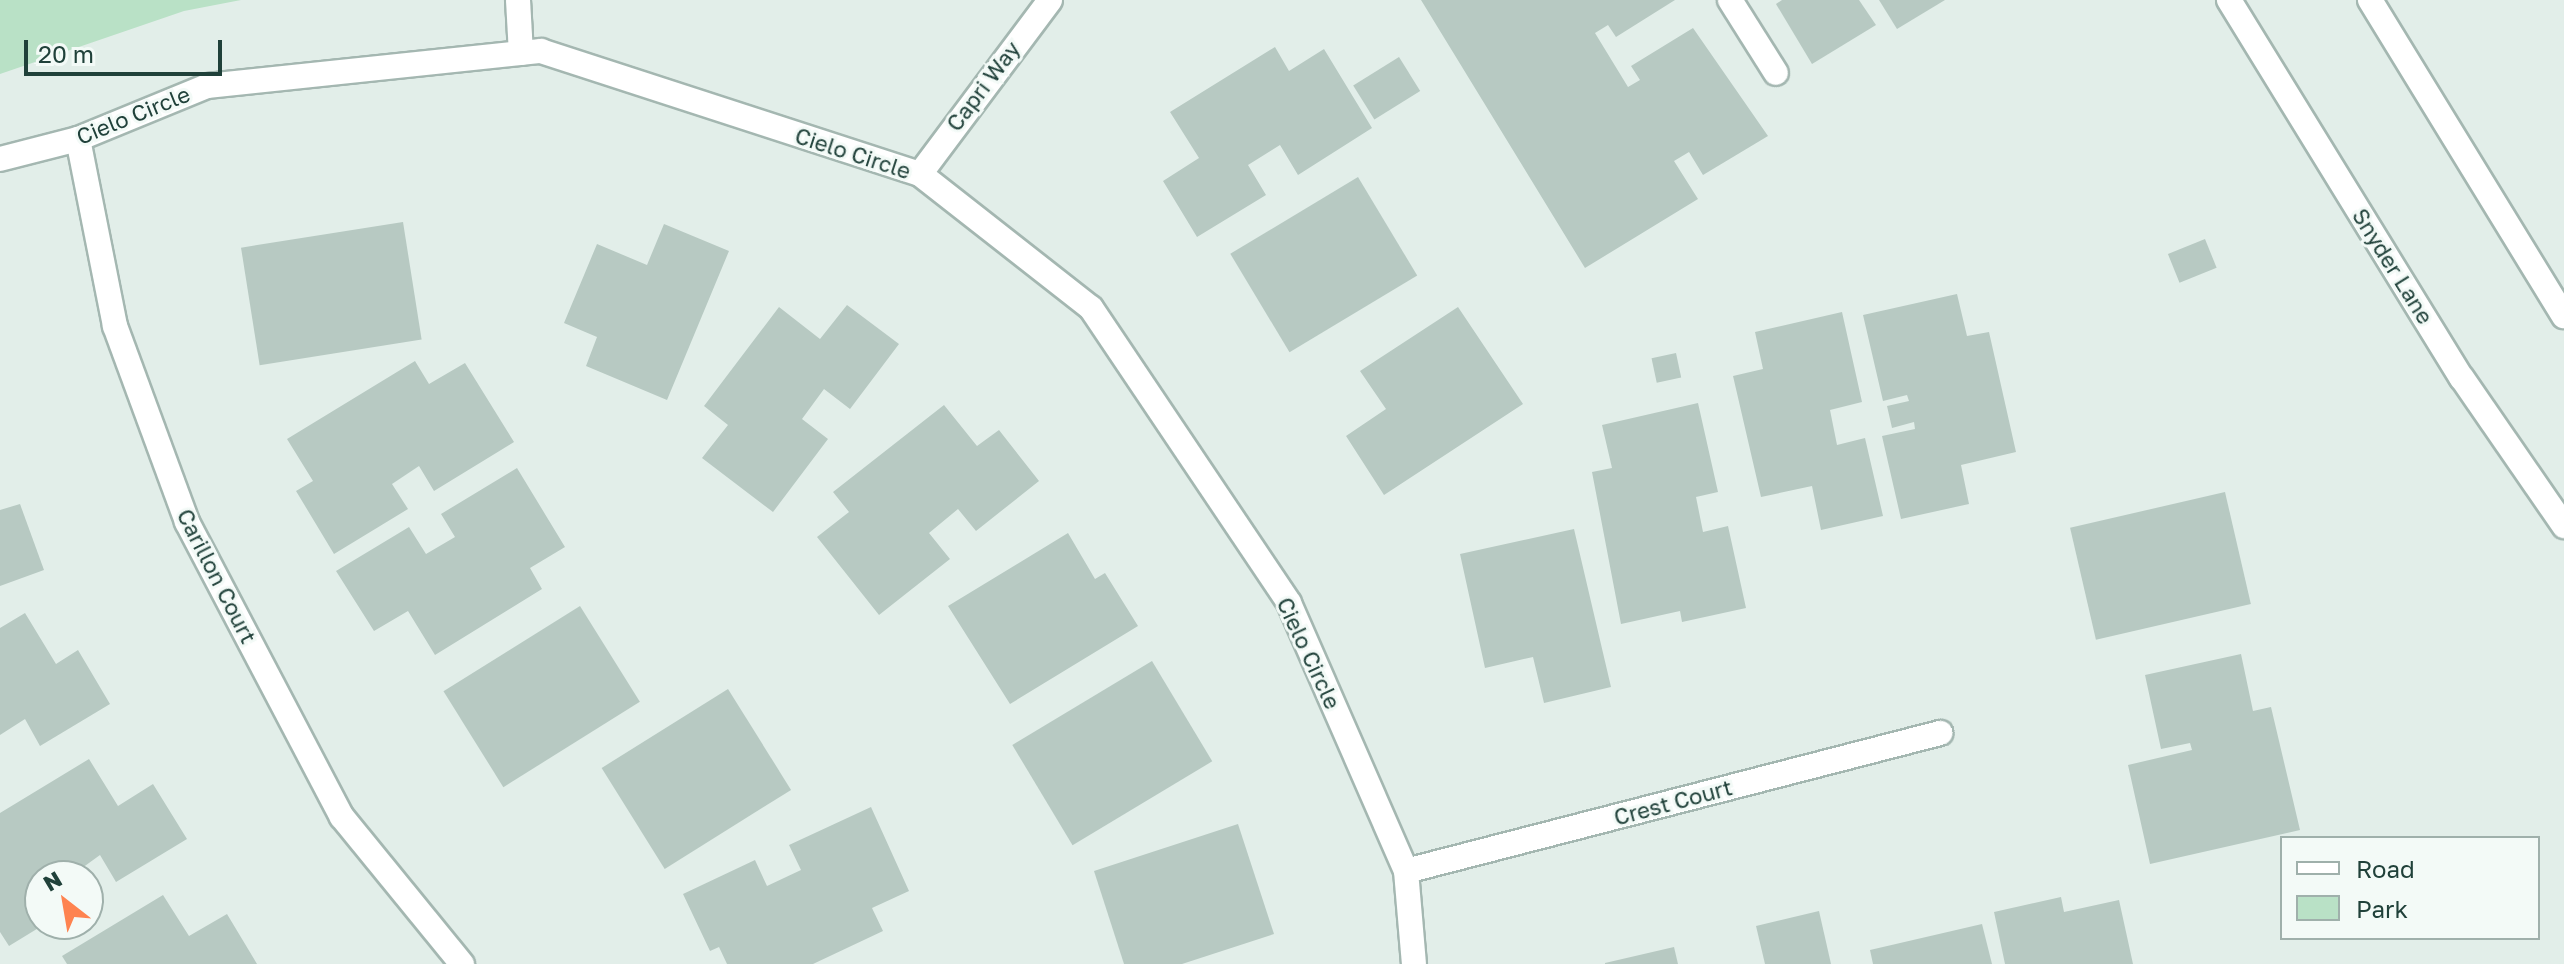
<!DOCTYPE html>
<html>
<head>
<meta charset="utf-8">
<style>
  body { margin:0 }
  #map { position:relative; width:2564px; height:964px; overflow:hidden; background:#e2eee9; font-family:"Golos Text",sans-serif }
  div>[style] { position:absolute }
  [style*='--x'] { left:calc(var(--x)*1px); top:calc(var(--y)*1px); width:calc(var(--w)*1px); rotate:calc(var(--a)*1deg) }
  .green>* { inset:0; background:#b9e1c6 }
  .building>* { inset:0; background:#b7c9c2; transform-origin:0 0 }
  .roads { filter:drop-shadow(2px 0 #a4b7b1) drop-shadow(-2px 0 #a4b7b1) drop-shadow(0 2px #a4b7b1) drop-shadow(0 -2px #a4b7b1) }
  .service>* { height:24px; margin:-12px; padding:0 12px; transform-origin:12px; border-radius:12px; background:#fff }
  .minor>* { height:24px; margin:-12px; padding:0 12px; transform-origin:12px; border-radius:12px; background:#fff }
  .tertiary>* { height:24px; margin:-12px; padding:0 12px; transform-origin:12px; border-radius:12px; background:#fff }
  span { translate:-50% -50%; white-space:nowrap; text-align:center; line-height:1.15; -webkit-text-stroke:6px #f3faf7; paint-order:stroke }
  .street-label { font-size:22px; color:#20413a }
  .legend { position:absolute; left:2280px; top:836px; width:260px; height:104px; box-sizing:border-box; background:#f3faf7; border:2px solid #9fb0ab; margin:0; padding:10px 14px; list-style:none; font-size:24px; color:#20413a }
  .legend li { display:flex; align-items:center; gap:16px; height:40px }
  .legend b { width:40px; border:2px solid #9fb0ab }
  .north { position:absolute; left:24px; top:860px; width:80px; height:80px; box-sizing:border-box; background:#f3faf7; border:2px solid #9fb0ab; border-radius:50%; rotate:329deg; font-size:22px; font-weight:700; line-height:32px; text-align:center; color:#20413a }
  .north::after { content:''; display:block; margin:auto; width:28px; height:36px; background:#fe8350; clip-path:polygon(50% 0,100% 100%,50% 72%,0 100%) }
  .scale { position:absolute; left:24px; top:40px; width:198px; height:36px; box-sizing:border-box; border:4px solid #20413a; border-top:0; padding-left:10px; font-size:24px; line-height:28px; white-space:nowrap; color:#20413a; -webkit-text-stroke:6px #f3faf7; paint-order:stroke }
</style>
</head>
<body>
<div id="map">
  <div class="green">
    <i style="clip-path:polygon(0 0,241px 0,184px 11px,0 74px)"></i>
  </div>
  <div class="building">
    <i style="clip-path:polygon(1421px 0,1675px 0,1616px 37px,1608px 25px,1595px 33px,1628px 87px,1640px 80px,1631px 66px,1693px 28px,1768px 136px,1703px 175px,1689px 152px,1674px 161px,1698px 199px,1585px 268px)"></i>
    <i style="clip-path:polygon(1782px 0,1859px 0,1876px 25px,1812px 64px,1776px 4px)"></i>
    <i style="clip-path:polygon(1879px 0,1945px 0,1897px 29px)"></i>
    <i style="clip-path:polygon(1275px 47px,1289px 71px,1324px 49px,1372px 128px,1298px 175px,1280px 145px,1248px 165px,1266px 195px,1197px 237px,1163px 181px,1199px 158px,1170px 112px)"></i>
    <i style="left:1399px;top:57px;width:40px;height:54px;rotate:58deg"></i>
    <i style="left:1358px;top:177px;width:115px;height:149px;rotate:59deg"></i>
    <i style="left:403px;top:222px;width:119px;height:164px;rotate:81deg"></i>
    <i style="clip-path:polygon(664px 224px,729px 251px,667px 400px,586px 366px,597px 337px,564px 323px,597px 244px,647px 265px)"></i>
    <i style="left:2205px;top:239px;width:31px;height:40px;rotate:68deg"></i>
    <i style="clip-path:polygon(1957px 294px,1967px 336px,1989px 332px,2016px 452px,1961px 465px,1969px 504px,1901px 519px,1882px 436px,1915px 429px,1914px 422px,1892px 428px,1887px 406px,1909px 401px,1907px 395px,1883px 401px,1863px 315px)"></i>
    <i style="clip-path:polygon(847px 305px,899px 344px,850px 409px,824px 389px,802px 419px,828px 439px,773px 512px,702px 458px,728px 425px,704px 406px,779px 307px,820px 339px)"></i>
    <i style="clip-path:polygon(1458px 307px,1523px 404px,1384px 495px,1346px 436px,1386px 409px,1360px 371px)"></i>
    <i style="clip-path:polygon(1842px 312px,1862px 402px,1830px 410px,1837px 445px,1865px 438px,1883px 516px,1821px 530px,1812px 486px,1761px 497px,1733px 376px,1763px 369px,1755px 332px)"></i>
    <i style="left:1676px;top:353px;width:25px;height:25px;rotate:78deg"></i>
    <i style="clip-path:polygon(415px 361px,429px 384px,465px 363px,514px 442px,434px 491px,419px 466px,392px 484px,408px 509px,334px 554px,296px 491px,313px 481px,287px 439px)"></i>
    <i style="clip-path:polygon(1698px 403px,1718px 492px,1696px 497px,1703px 532px,1728px 526px,1746px 608px,1682px 622px,1680px 611px,1621px 624px,1592px 472px,1612px 468px,1602px 425px)"></i>
    <i style="clip-path:polygon(944px 405px,977px 446px,999px 430px,1039px 481px,976px 531px,958px 509px,929px 533px,950px 559px,879px 615px,817px 537px,849px 512px,833px 492px)"></i>
    <i style="clip-path:polygon(517px 468px,565px 547px,530px 568px,542px 589px,435px 655px,408px 611px,374px 631px,336px 571px,409px 527px,426px 554px,455px 537px,441px 514px)"></i>
    <i style="left:2225px;top:492px;width:115px;height:159px;rotate:77deg"></i>
    <i style="clip-path:polygon(20px 504px,44px 570px,0 586px,0 510px)"></i>
    <i style="clip-path:polygon(1574px 529px,1611px 687px,1544px 703px,1533px 657px,1485px 668px,1460px 554px)"></i>
    <i style="clip-path:polygon(1068px 533px,1095px 579px,1105px 573px,1138px 626px,1010px 704px,948px 606px)"></i>
    <i style="left:580px;top:606px;width:113px;height:161px;rotate:58deg"></i>
    <i style="clip-path:polygon(25px 613px,56px 664px,78px 650px,110px 704px,40px 746px,25px 719px,0 735px,0 628px)"></i>
    <i style="clip-path:polygon(2241px 654px,2253px 711px,2271px 707px,2300px 830px,2150px 864px,2128px 765px,2192px 750px,2190px 743px,2161px 749px,2145px 675px)"></i>
    <i style="left:1152px;top:661px;width:117px;height:163px;rotate:59deg"></i>
    <i style="left:728px;top:689px;width:119px;height:149px;rotate:58deg"></i>
    <i style="clip-path:polygon(89px 759px,118px 806px,153px 784px,187px 839px,116px 882px,100px 855px,71px 876px,40px 876px,45px 924px,9px 946px,0 932px,0 813px)"></i>
    <i style="clip-path:polygon(871px 807px,909px 891px,872px 908px,883px 931px,813px 964px,727px 964px,719px 947px,710px 951px,683px 894px,755px 860px,767px 886px,801px 870px,789px 845px)"></i>
    <i style="clip-path:polygon(1238px 824px,1274px 934px,1182px 964px,1124px 964px,1094px 871px)"></i>
    <i style="clip-path:polygon(163px 895px,189px 936px,227px 914px,257px 964px,67px 964px,62px 956px)"></i>
    <i style="clip-path:polygon(2061px 897px,2064px 912px,2119px 900px,2133px 964px,2005px 964px,1994px 912px)"></i>
    <i style="clip-path:polygon(1819px 911px,1831px 964px,1765px 964px,1756px 926px)"></i>
    <i style="clip-path:polygon(1982px 924px,1992px 964px,1873px 964px,1870px 950px)"></i>
    <i style="clip-path:polygon(1674px 947px,1678px 964px,1605px 964px,1605px 963px)"></i>
  </div>
  <div class="roads">
    <div class="service">
      <i style="--x:518;--y:0;--w:53;--a:86.8"></i>
      <i style="--x:1730;--y:0;--w:86;--a:57.8"></i>
    </div>
    <div class="minor">
      <i style="--x:78;--y:139;--w:191;--a:78.8"></i>
      <i style="--x:115;--y:326;--w:209;--a:69.8"></i>
      <i style="--x:187;--y:522;--w:333;--a:62.3"></i>
      <i style="--x:342;--y:817;--w:190;--a:50.8"></i>
      <i style="--x:0;--y:159;--w:81;--a:-14.4"></i>
      <i style="--x:78;--y:139;--w:139;--a:-22.3"></i>
      <i style="--x:207;--y:86;--w:336;--a:-6"></i>
      <i style="--x:541;--y:51;--w:398;--a:18"></i>
      <i style="--x:920;--y:174;--w:217;--a:38.1"></i>
      <i style="--x:1091;--y:308;--w:355;--a:56.1"></i>
      <i style="--x:1289;--y:603;--w:292;--a:66.4"></i>
      <i style="--x:1406;--y:871;--w:93;--a:85.1"></i>
      <i style="--x:920;--y:174;--w:217;--a:-53.2"></i>
      <i style="--x:1406;--y:871;--w:552;--a:-14.49"></i>
    </div>
    <div class="tertiary">
      <i style="--x:2229;--y:0;--w:444;--a:58.4"></i>
      <i style="--x:2462;--y:378;--w:180;--a:55.4"></i>
      <i style="--x:2370;--y:0;--w:371;--a:58.5"></i>
    </div>
  </div>
  <div class="street-label">
    <span style="left:983px;top:86px;rotate:-53deg">Capri Way</span>
    <span style="left:133px;top:115px;rotate:-22deg">Cielo Circle</span>
    <span style="left:853px;top:153px;rotate:18deg">Cielo Circle</span>
    <span style="left:2393px;top:266px;rotate:58deg">Snyder Lane</span>
    <span style="left:217px;top:576px;rotate:63deg">Carillon Court</span>
    <span style="left:1309px;top:653px;rotate:65deg">Cielo Circle</span>
    <span style="left:1673px;top:802px;rotate:-15deg">Crest Court</span>
  </div>
  <ul class="legend">
  <li><b style="height:10px;background:#fff"></b>Road</li>
  <li><b style="height:22px;background:#b9e1c6"></b>Park</li>
  </ul>
  <div class="north">N</div>
  <div class="scale">20 m</div>
</div>
</body>
</html>
